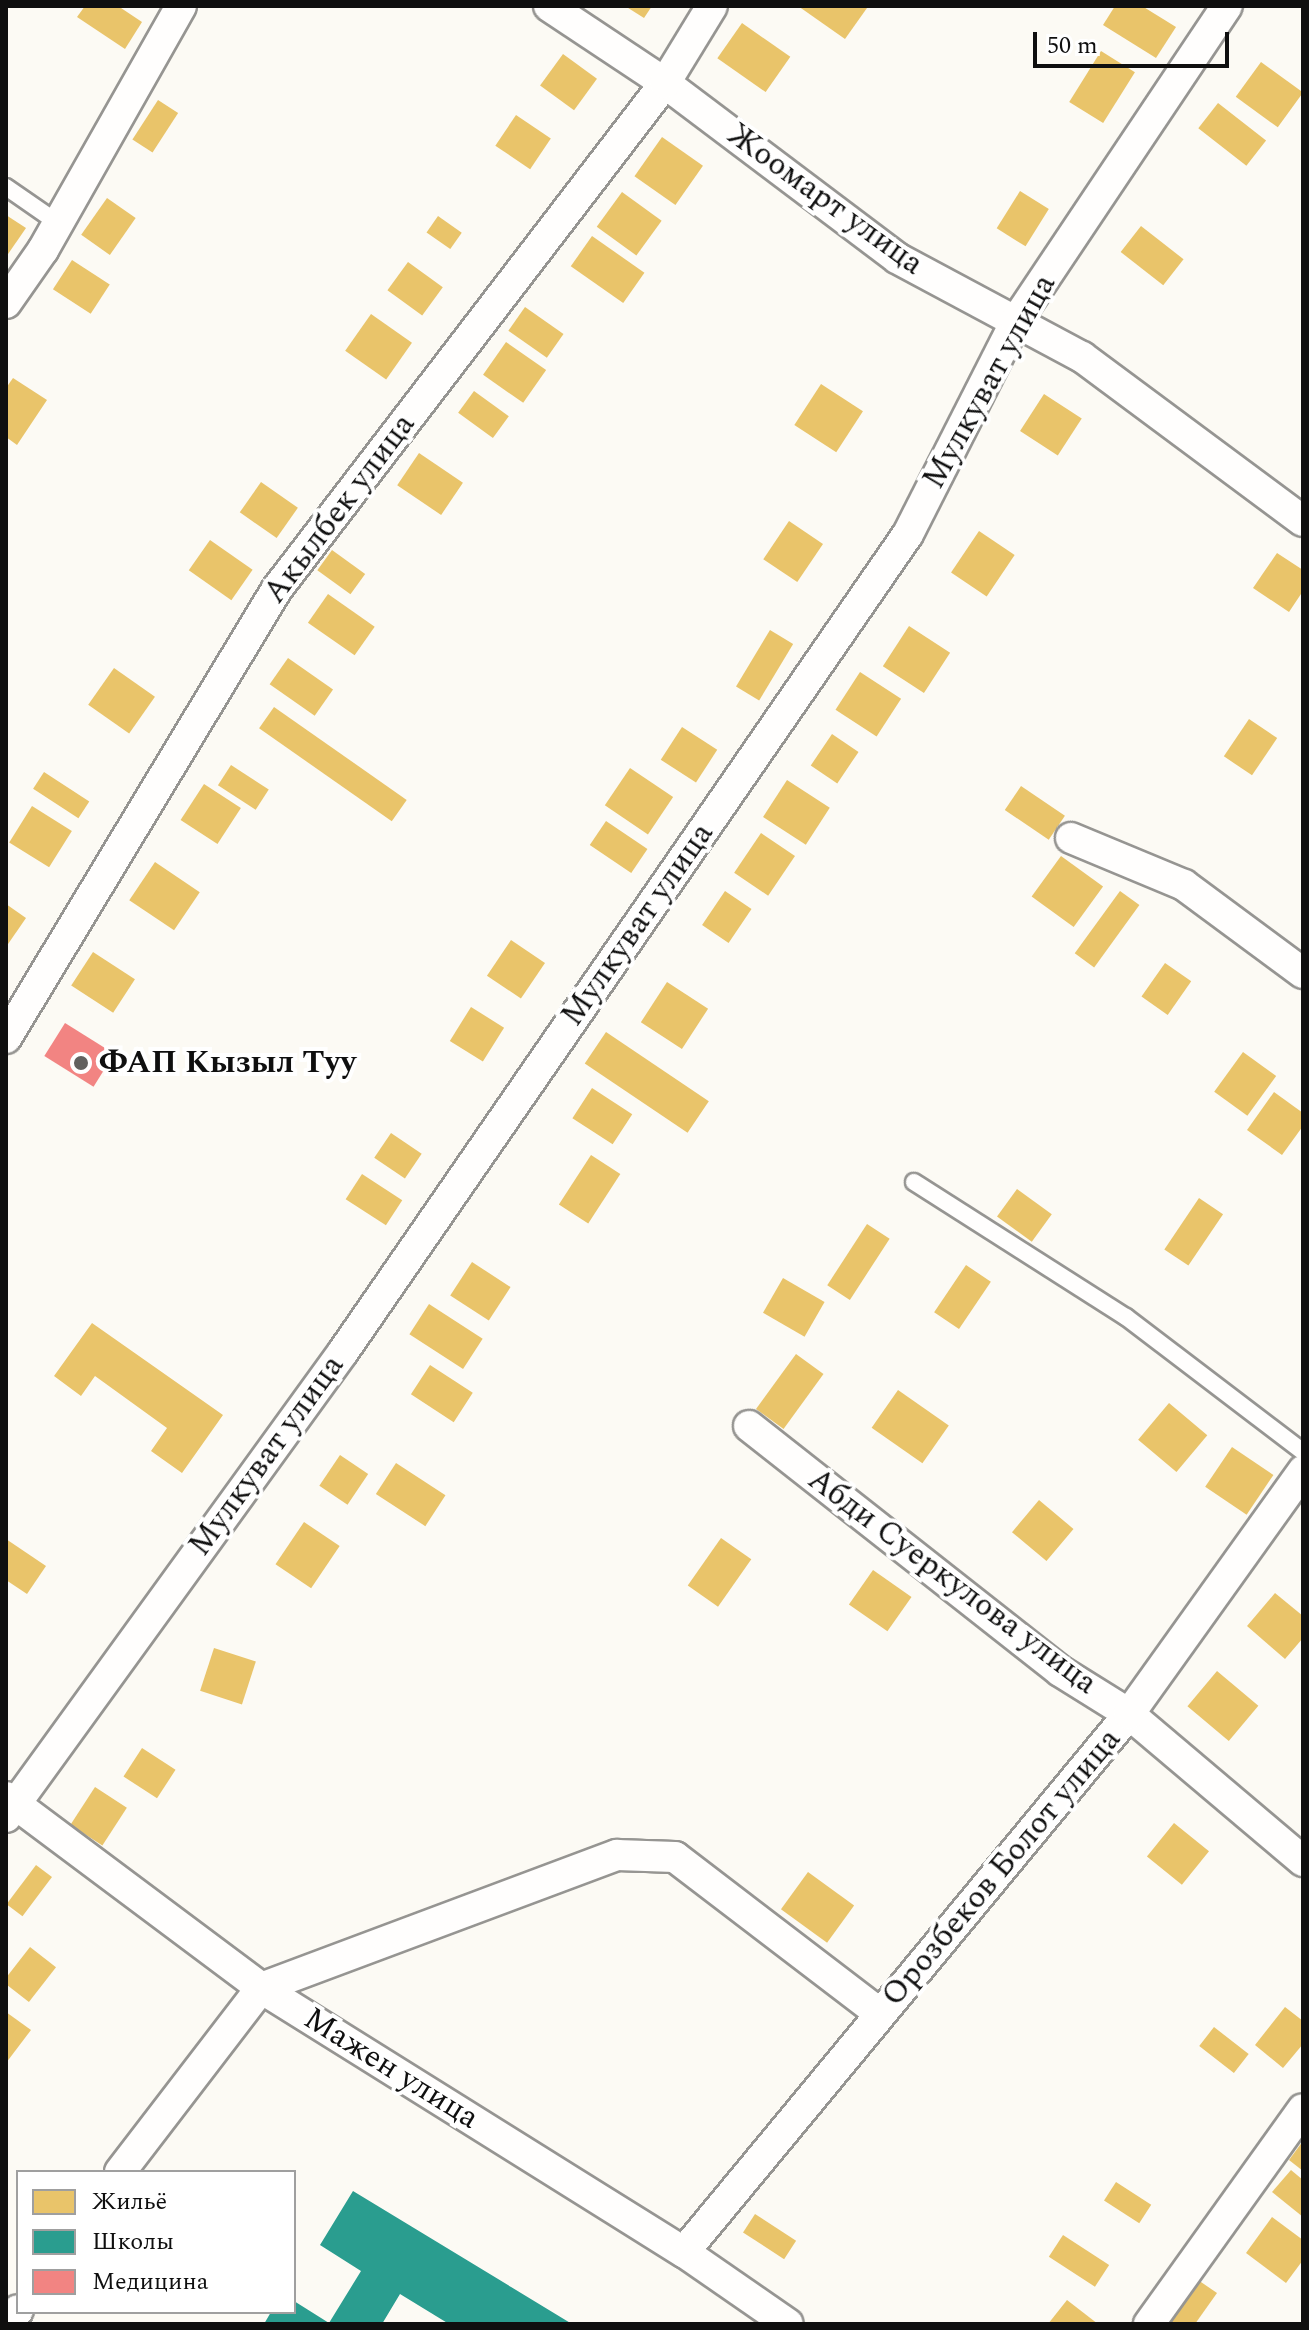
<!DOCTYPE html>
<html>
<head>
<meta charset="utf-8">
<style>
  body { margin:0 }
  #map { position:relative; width:1309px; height:2330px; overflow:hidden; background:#fcfaf4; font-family:Spectral,serif }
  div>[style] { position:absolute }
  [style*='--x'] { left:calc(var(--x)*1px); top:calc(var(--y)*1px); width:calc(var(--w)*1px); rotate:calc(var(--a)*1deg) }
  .homes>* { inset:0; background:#e9c46a; transform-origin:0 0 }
  .schools>* { inset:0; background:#2a9d8f }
  .health>* { inset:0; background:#f28482; transform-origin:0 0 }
  .roads { filter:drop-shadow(2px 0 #969592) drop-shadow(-2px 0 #969592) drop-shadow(0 2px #969592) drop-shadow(0 -2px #969592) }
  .service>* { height:16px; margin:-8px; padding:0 8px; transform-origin:8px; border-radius:8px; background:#fffefd }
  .minor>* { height:30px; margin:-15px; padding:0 15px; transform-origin:15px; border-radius:15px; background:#fffefd }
  .dots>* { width:22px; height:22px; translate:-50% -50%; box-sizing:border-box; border:4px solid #fff; border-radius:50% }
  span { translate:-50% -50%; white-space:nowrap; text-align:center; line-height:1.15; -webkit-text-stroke:8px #fff; paint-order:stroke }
  .street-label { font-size:32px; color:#0f0f0f }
  .poi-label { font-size:32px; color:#0f0f0f; font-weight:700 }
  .left { translate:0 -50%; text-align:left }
  .frame { position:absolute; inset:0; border:8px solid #0f0f0f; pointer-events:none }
  .legend { position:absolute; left:16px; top:2170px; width:280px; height:144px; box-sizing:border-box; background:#fff; border:2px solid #9f9f9f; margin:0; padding:10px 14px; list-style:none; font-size:24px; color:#0f0f0f }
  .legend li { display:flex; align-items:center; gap:16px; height:40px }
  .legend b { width:40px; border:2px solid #9f9f9f }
  .scale { position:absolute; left:1033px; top:32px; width:196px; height:36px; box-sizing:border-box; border:4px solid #0f0f0f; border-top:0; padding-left:10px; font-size:24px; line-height:28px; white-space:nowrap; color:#0f0f0f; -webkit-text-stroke:6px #fff; paint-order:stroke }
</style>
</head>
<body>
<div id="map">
  <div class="homes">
    <i style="clip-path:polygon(85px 6px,118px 6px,142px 22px,125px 49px,77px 17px)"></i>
    <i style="clip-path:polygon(625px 6px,652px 6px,644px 18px)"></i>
    <i style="clip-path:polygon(798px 6px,865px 6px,867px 8px,845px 39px)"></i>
    <i style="clip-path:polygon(1115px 6px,1142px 6px,1176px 27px,1156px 58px,1103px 25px)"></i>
    <i style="left:742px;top:23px;width:59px;height:43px;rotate:35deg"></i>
    <i style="left:1101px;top:51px;width:40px;height:60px;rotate:32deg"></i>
    <i style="left:563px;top:54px;width:42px;height:39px;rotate:36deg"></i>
    <i style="left:1261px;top:62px;width:52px;height:43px;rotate:36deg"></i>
    <i style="left:158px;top:100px;width:24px;height:47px;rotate:33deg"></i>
    <i style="left:1218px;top:103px;width:61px;height:32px;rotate:38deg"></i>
    <i style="left:516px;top:115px;width:42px;height:37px;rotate:34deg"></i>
    <i style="left:662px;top:137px;width:50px;height:48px;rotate:35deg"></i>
    <i style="left:1020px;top:191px;width:34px;height:44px;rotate:32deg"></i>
    <i style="left:622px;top:192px;width:49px;height:43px;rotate:36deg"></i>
    <i style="left:107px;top:198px;width:35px;height:45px;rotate:35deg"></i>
    <i style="clip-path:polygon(6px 215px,26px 228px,6px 257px)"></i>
    <i style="left:438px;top:216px;width:29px;height:20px;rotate:35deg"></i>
    <i style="left:1141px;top:226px;width:54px;height:33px;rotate:38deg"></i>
    <i style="left:592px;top:236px;width:64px;height:37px;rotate:35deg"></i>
    <i style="left:72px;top:260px;width:45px;height:35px;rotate:33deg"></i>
    <i style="left:408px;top:262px;width:43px;height:35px;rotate:36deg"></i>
    <i style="left:525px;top:307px;width:47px;height:29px;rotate:35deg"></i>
    <i style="left:371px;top:314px;width:50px;height:45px;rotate:35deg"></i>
    <i style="left:506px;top:342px;width:49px;height:40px;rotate:35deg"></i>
    <i style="clip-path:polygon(13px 378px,47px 400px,17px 445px,6px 437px,6px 388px)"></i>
    <i style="left:821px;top:384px;width:50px;height:49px;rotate:33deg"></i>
    <i style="left:474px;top:391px;width:43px;height:27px;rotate:36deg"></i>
    <i style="left:1044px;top:394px;width:45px;height:44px;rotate:33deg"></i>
    <i style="left:419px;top:453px;width:53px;height:39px;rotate:34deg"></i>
    <i style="left:261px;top:482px;width:45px;height:37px;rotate:35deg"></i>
    <i style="left:789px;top:521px;width:41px;height:46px;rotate:34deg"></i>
    <i style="left:979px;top:531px;width:43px;height:50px;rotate:34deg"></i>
    <i style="left:210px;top:540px;width:52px;height:37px;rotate:35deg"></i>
    <i style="left:332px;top:550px;width:41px;height:25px;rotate:36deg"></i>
    <i style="clip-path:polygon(1277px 553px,1303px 570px,1303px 591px,1289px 612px,1253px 588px)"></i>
    <i style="left:328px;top:594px;width:57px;height:35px;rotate:35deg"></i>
    <i style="left:909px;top:626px;width:49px;height:48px;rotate:33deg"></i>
    <i style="left:770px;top:630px;width:27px;height:66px;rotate:31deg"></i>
    <i style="left:288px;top:658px;width:55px;height:32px;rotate:35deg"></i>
    <i style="left:114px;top:668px;width:50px;height:45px;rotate:35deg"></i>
    <i style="left:860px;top:672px;width:49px;height:45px;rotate:33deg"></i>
    <i style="left:274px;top:707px;width:162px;height:26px;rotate:35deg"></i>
    <i style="left:1249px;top:719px;width:34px;height:45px;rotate:34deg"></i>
    <i style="left:682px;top:727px;width:42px;height:39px;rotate:33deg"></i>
    <i style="left:832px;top:734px;width:32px;height:38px;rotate:34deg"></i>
    <i style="left:231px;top:765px;width:45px;height:24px;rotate:33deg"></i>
    <i style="left:630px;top:768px;width:52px;height:45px;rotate:34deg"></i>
    <i style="left:44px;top:772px;width:54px;height:20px;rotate:33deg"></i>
    <i style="left:787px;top:780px;width:51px;height:44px;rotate:33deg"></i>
    <i style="left:204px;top:784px;width:44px;height:43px;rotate:33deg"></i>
    <i style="left:1021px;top:786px;width:53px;height:29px;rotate:34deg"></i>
    <i style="left:32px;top:806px;width:47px;height:43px;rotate:32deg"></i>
    <i style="left:606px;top:821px;width:50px;height:29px;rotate:34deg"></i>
    <i style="left:761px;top:833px;width:41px;height:48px;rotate:34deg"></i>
    <i style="left:1061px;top:856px;width:52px;height:50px;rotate:36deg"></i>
    <i style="left:155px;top:862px;width:54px;height:46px;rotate:34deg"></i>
    <i style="left:725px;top:891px;width:32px;height:41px;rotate:34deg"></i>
    <i style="left:1120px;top:891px;width:24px;height:77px;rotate:36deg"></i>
    <i style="clip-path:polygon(6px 904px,26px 918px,6px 947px)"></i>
    <i style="left:511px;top:940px;width:41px;height:43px;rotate:34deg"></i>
    <i style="left:93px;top:952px;width:50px;height:40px;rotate:33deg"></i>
    <i style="left:1165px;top:963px;width:32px;height:41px;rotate:35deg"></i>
    <i style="left:667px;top:982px;width:49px;height:48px;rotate:33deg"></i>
    <i style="left:471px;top:1007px;width:39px;height:40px;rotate:32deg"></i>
    <i style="left:606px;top:1032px;width:124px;height:38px;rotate:34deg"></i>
    <i style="left:1243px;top:1052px;width:41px;height:49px;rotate:36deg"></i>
    <i style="left:592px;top:1088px;width:48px;height:36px;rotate:33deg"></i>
    <i style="clip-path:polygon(1274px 1092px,1303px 1113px,1303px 1126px,1282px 1155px,1247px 1130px)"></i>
    <i style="left:391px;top:1133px;width:37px;height:30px;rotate:34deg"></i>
    <i style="left:591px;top:1155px;width:35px;height:59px;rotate:33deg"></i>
    <i style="left:362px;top:1174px;width:48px;height:30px;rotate:33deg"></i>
    <i style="left:1017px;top:1189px;width:43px;height:34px;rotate:36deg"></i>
    <i style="left:1199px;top:1198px;width:29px;height:62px;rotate:34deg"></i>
    <i style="left:867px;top:1224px;width:27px;height:73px;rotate:33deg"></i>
    <i style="left:472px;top:1262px;width:46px;height:40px;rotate:33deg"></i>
    <i style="left:966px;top:1265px;width:30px;height:57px;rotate:34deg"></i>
    <i style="left:783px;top:1278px;width:48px;height:40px;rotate:30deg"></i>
    <i style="left:429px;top:1304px;width:64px;height:36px;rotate:33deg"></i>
    <i style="clip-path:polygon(92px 1323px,223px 1415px,182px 1473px,151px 1451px,167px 1428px,95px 1376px,81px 1396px,54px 1376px)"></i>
    <i style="left:796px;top:1354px;width:34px;height:68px;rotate:36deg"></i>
    <i style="left:430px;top:1365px;width:51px;height:35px;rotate:33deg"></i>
    <i style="left:898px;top:1390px;width:62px;height:46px;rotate:35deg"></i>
    <i style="left:1169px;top:1403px;width:50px;height:48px;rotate:40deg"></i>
    <i style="left:1232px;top:1447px;width:50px;height:48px;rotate:34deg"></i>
    <i style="left:340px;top:1455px;width:34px;height:37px;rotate:34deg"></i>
    <i style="left:396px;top:1463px;width:59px;height:37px;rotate:33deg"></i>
    <i style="left:1039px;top:1500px;width:45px;height:42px;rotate:40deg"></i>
    <i style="left:304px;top:1522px;width:43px;height:51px;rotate:34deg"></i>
    <i style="left:721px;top:1538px;width:37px;height:58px;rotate:35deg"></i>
    <i style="clip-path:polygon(6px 1539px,46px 1566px,27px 1594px,6px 1580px)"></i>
    <i style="left:873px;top:1570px;width:47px;height:42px;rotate:35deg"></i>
    <i style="clip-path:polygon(1275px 1593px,1303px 1616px,1303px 1638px,1285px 1659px,1247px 1626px)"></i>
    <i style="left:214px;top:1648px;width:44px;height:45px;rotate:18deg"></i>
    <i style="left:1217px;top:1671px;width:54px;height:46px;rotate:40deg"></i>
    <i style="left:142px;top:1748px;width:40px;height:34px;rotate:33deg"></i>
    <i style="left:95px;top:1787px;width:38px;height:45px;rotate:33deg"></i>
    <i style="left:1174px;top:1823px;width:45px;height:43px;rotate:39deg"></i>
    <i style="left:36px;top:1865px;width:20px;height:49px;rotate:37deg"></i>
    <i style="left:808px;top:1872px;width:57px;height:46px;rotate:36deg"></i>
    <i style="left:30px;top:1947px;width:33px;height:44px;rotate:38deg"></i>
    <i style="clip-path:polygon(1285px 2007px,1303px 2021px,1303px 2044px,1283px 2068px,1255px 2045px)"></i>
    <i style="clip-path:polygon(6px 2012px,31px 2030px,6px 2063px)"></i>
    <i style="left:1214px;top:2027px;width:44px;height:24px;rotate:38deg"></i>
    <i style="clip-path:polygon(1303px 2141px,1303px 2171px,1289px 2160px)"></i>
    <i style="clip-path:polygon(1291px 2170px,1303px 2180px,1303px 2217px,1272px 2192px)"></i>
    <i style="left:1116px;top:2182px;width:42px;height:22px;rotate:33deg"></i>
    <i style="left:755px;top:2214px;width:49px;height:22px;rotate:33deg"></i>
    <i style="clip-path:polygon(1272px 2217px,1303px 2240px,1303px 2260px,1286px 2283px,1246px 2253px)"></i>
    <i style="left:1063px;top:2235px;width:55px;height:26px;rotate:33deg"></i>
    <i style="clip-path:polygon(1198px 2280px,1217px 2293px,1195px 2324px,1167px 2324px)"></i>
    <i style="clip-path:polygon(1067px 2300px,1098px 2324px,1048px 2324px)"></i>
  </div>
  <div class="schools">
    <i style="clip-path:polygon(353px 2191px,572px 2324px,449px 2324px,400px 2294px,382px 2324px,264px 2324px,271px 2312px,294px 2312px,294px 2301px,329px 2323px,361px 2271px,320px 2245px)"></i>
  </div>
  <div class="health">
    <i style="left:65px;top:1023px;width:58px;height:39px;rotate:32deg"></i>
  </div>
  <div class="roads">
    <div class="service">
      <i style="--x:6;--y:187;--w:63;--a:34.7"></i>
      <i style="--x:914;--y:1182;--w:251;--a:32.5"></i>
      <i style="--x:1126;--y:1317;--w:223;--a:37.3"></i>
    </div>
    <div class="minor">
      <i style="--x:549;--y:6;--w:139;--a:33.6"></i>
      <i style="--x:665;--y:83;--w:291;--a:37"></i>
      <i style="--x:897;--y:258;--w:210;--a:28.2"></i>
      <i style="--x:1082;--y:357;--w:275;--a:36.6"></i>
      <i style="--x:6;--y:303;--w:65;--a:-55.1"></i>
      <i style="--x:43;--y:250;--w:280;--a:-60.5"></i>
      <i style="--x:1071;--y:838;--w:122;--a:22.6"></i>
      <i style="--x:1184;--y:885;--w:148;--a:36.5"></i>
      <i style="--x:6;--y:1038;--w:524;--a:-58.89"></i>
      <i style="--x:277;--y:589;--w:638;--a:-52.52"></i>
      <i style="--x:665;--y:83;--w:90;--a:-58.6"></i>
      <i style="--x:749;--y:1426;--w:396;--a:38.2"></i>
      <i style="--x:1060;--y:1671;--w:81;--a:31.9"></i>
      <i style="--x:1129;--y:1714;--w:228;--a:40.2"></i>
      <i style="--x:6;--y:1797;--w:319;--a:36.8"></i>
      <i style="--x:261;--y:1988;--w:499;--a:32"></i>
      <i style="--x:684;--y:2252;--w:126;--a:34.7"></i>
      <i style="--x:6;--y:1817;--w:574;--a:-54.07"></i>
      <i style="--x:343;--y:1352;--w:994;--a:-55.37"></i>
      <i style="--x:908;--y:534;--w:239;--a:-63.1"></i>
      <i style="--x:1016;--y:321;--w:379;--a:-56.2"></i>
      <i style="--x:120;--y:2172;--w:232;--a:-52.5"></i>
      <i style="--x:261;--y:1988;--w:380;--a:-20.5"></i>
      <i style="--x:617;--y:1855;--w:58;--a:2"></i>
      <i style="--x:675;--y:1857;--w:258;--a:37.4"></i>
      <i style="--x:684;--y:2252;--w:698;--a:-50.4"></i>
      <i style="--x:1129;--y:1714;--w:299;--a:-54.4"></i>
      <i style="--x:8;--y:2324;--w:17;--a:-54"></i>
      <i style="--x:1149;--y:2324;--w:264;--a:-54.4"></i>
    </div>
  </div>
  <div class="dots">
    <i style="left:81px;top:1063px;background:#62615f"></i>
  </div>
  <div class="street-label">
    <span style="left:825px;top:200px;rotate:36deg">Жоомарт улица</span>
    <span style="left:990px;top:382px;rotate:-61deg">Мулкуват улица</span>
    <span style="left:340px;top:509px;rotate:-53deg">Акылбек улица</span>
    <span style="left:638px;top:925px;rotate:-55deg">Мулкуват улица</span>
    <span style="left:267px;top:1456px;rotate:-54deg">Мулкуват улица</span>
    <span style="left:952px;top:1582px;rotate:37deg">Абди Суеркулова улица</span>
    <span style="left:1002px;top:1868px;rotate:-50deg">Орозбеков Болот улица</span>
    <span style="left:391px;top:2069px;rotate:32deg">Мажен улица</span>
  </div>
  <div class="poi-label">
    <span class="left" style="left:99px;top:1063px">ФАП Кызыл Туу</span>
  </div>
  <div class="frame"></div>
  <ul class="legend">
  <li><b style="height:22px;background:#e9c46a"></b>Жильё</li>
  <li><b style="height:22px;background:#2a9d8f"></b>Школы</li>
  <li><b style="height:22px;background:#f28482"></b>Медицина</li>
  </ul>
  <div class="scale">50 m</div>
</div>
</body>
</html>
